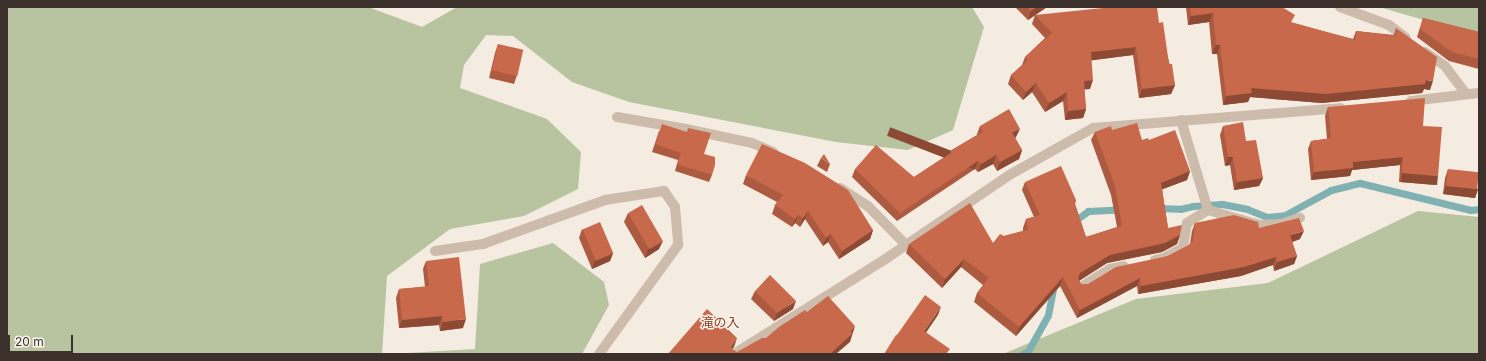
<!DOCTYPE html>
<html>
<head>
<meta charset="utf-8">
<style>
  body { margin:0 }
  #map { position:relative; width:1486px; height:361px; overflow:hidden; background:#f4ebe1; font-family:Inter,"Noto Sans JP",sans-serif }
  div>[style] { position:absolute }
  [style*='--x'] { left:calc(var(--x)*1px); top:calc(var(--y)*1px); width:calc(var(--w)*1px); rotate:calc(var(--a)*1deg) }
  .green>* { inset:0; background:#b8c4a0 }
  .stream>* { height:7px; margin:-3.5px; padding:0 3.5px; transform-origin:3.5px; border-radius:3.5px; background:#7fb0b2 }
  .street>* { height:10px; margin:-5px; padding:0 5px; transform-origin:5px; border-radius:5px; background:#cdbbac }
  .wall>* { inset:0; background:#ac5a40 }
  .shaded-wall>* { inset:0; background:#8c4a34; transform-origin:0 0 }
  .building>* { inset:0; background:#c8694b; transform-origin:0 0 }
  span { translate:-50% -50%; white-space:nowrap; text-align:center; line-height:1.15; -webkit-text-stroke:3px #fbf5ee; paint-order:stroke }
  .neighbourhood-label { font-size:13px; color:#8c3b22 }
  .frame { position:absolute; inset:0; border:8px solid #3b302b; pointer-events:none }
  .scale { position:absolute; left:8px; top:335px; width:65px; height:18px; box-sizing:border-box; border:2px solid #3b302b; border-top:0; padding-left:5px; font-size:12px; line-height:14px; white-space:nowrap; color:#3b302b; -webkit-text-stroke:3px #fbf5ee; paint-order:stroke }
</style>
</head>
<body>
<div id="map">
  <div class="green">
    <i style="clip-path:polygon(7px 7px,368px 7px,422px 27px,457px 7px,972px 7px,984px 27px,953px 130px,908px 150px,836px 142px,629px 102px,572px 82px,513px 36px,486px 35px,464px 65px,460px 88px,547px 119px,581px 152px,578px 189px,524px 216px,450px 229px,387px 276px,382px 354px,7px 354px)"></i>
    <i style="clip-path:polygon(1379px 7px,1479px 7px,1479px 36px)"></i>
    <i style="clip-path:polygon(1418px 211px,1479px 217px,1479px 354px,1003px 354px,1136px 299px,1268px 283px)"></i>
    <i style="clip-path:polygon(553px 243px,604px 282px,609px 305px,582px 354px,390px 354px,475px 349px,480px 264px)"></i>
  </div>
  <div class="stream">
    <i style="--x:1157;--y:208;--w:23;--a:2"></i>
    <i style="--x:1180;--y:209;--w:13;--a:-13"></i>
    <i style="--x:1193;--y:206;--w:29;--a:-4"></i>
    <i style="--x:1222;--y:204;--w:25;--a:11"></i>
    <i style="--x:1247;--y:209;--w:22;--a:22"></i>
    <i style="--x:1267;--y:217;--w:18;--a:-6"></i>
    <i style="--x:1285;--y:215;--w:52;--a:-28.5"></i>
    <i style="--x:1331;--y:190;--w:30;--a:-14"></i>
    <i style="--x:1360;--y:183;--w:114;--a:13.7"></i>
    <i style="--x:1471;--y:210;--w:8;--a:-7"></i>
    <i style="--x:1073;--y:222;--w:19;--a:-36"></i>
    <i style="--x:1088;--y:211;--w:35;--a:-3"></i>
    <i style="--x:1022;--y:354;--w:7;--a:-27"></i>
    <i style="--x:1028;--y:351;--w:41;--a:-60.9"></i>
    <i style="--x:1048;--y:315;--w:31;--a:-79"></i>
  </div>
  <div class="street">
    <i style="--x:1340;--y:7;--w:52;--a:20.2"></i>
    <i style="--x:1389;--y:25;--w:21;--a:37"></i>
    <i style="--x:1425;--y:52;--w:24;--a:35"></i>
    <i style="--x:1445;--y:66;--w:35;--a:53"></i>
    <i style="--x:1411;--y:101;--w:68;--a:-6.7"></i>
    <i style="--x:617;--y:117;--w:70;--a:9.9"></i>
    <i style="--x:686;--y:129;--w:67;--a:12"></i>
    <i style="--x:752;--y:143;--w:23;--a:23"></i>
    <i style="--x:1181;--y:120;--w:94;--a:73.3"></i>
    <i style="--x:1208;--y:210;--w:54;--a:16.1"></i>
    <i style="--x:1260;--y:225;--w:21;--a:-3"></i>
    <i style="--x:1281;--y:224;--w:20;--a:-18"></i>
    <i style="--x:840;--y:188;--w:33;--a:33"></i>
    <i style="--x:868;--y:206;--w:54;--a:45.7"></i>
    <i style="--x:435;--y:251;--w:49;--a:-8.3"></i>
    <i style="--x:483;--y:244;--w:130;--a:-19.8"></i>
    <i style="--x:605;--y:200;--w:60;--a:-8.7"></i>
    <i style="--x:664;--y:191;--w:19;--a:55"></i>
    <i style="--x:675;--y:207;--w:38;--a:85"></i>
    <i style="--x:678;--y:245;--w:135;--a:125.9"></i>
    <i style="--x:1155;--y:260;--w:9;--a:-13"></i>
    <i style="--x:1164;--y:258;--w:21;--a:-28"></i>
    <i style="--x:1183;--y:248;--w:25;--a:-81"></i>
    <i style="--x:1187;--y:223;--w:25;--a:-32"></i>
    <i style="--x:1081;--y:287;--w:34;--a:-32"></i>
    <i style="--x:1110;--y:269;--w:14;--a:-12"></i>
    <i style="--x:734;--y:354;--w:177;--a:-32.1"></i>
    <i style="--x:884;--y:260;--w:153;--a:-34.1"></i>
    <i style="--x:1011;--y:174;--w:94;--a:-29.3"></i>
    <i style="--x:1093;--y:128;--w:248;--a:-4.6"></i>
  </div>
  <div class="wall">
    <i style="clip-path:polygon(1015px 7px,1047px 7px,1028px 20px)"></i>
    <i style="clip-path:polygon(1186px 7px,1282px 7px,1292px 23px,1353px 39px,1356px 31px,1394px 35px,1396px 28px,1430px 90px,1424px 89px,1422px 93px,1322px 103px,1250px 97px,1248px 102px,1223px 105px,1217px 54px,1212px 54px,1209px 22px,1188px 25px)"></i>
    <i style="clip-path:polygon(1035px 15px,1159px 23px,1175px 85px,1171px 94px,1139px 98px,1133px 55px,1091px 60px,1090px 89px,1084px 89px,1086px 109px,1083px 118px,1065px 120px,1063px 101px,1045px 112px,1032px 92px,1023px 100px,1008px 84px,1011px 75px,1022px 65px,1025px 57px,1045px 38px,1032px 24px)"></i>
    <i style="clip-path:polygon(1423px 18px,1479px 32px,1479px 69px,1449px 61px,1417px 37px)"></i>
    <i style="clip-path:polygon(498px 44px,517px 75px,514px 84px,489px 78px,495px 53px)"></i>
    <i style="clip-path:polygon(1328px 107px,1423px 126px,1438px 176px,1435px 185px,1399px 182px,1400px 165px,1352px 170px,1350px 176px,1311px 180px,1308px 149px,1311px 141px,1327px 139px,1325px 116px)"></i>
    <i style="clip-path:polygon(980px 126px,1016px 137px,1015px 138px,1022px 150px,1019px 159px,997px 171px,993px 164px,978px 172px,975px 169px,897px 221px,852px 177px,855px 169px,914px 177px,949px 154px,950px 151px,977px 135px,977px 134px)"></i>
    <i style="clip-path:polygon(1223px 126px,1246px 141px,1263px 178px,1259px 186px,1234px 190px,1230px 165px,1225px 166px,1220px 135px)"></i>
    <i style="clip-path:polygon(1112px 130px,1142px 140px,1149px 140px,1190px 171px,1187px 180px,1162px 189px,1168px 228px,1180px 235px,1177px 244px,1162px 252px,1107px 263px,1079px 281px,1081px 284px,1088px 284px,1168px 256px,1189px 245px,1190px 244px,1192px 231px,1195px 223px,1259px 228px,1300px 239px,1292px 242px,1297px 256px,1294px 264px,1274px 271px,1273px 265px,1241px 276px,1138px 294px,1137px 286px,1077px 318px,1060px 286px,1016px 336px,974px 302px,977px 293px,983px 285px,961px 267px,942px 288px,906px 253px,909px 244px,993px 243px,1004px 236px,1023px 231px,1023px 228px,1026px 219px,1034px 217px,1022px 190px,1025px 182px,1076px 200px,1075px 204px,1086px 237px,1117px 227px,1111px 195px,1091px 140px,1095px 132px)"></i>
    <i style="clip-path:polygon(659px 131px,687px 132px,704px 154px,712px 175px,709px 182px,675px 171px,678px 160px,652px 152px)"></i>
    <i style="clip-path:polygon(821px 158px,830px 164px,827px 172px,817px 166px)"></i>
    <i style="clip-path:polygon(1448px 169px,1478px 189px,1475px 198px,1443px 194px,1445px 178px)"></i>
    <i style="clip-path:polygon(746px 175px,873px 230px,870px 239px,839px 259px,828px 242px,823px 246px,805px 219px,800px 227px,795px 223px,792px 227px,772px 214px,775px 205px,777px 202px,743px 184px)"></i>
    <i style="clip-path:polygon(628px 213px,659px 249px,645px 258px,624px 222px)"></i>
    <i style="clip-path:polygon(582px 229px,613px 253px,610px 261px,592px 269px,579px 238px)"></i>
    <i style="clip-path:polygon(426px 261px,463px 328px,440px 331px,439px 325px,399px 328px,396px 298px,399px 289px,425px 287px,423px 269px)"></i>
    <i style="clip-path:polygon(755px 291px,793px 309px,774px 321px,751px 299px)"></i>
  </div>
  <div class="shaded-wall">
    <i style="clip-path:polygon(1037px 7px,1047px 7px,1028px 20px,1031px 11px)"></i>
    <i style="clip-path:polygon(1213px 13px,1209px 22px,1188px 25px,1191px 16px)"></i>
    <i style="clip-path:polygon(1216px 45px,1220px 45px,1217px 54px,1212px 54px)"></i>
    <i style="clip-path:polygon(1136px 47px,1133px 55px,1087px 61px,1091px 52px)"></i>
    <i style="clip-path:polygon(1093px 80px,1090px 89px,1080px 90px,1084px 81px)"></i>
    <i style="clip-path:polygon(1426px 80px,1433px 81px,1430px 90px,1424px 89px,1422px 93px,1322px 103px,1250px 97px,1248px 102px,1223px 105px,1226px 96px,1251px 88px)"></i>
    <i style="clip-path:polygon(1036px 83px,1032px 92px,1023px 100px,1026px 92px)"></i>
    <i style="clip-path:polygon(1175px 85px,1171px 94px,1139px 98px,1142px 89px)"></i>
    <i style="clip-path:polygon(1067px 92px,1063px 101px,1045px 112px,1049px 103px)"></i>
    <i style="clip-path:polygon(1086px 109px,1083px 118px,1065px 120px,1068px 111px)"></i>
    <i style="clip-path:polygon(1020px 129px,1016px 137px,1009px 141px,1012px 132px)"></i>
    <i style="clip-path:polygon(1022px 150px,1019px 159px,997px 171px,1000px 162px)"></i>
    <i style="clip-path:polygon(996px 155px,993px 164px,978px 172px,981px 164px)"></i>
    <i style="clip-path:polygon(1228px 157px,1233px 157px,1230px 165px,1225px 166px)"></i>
    <i style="clip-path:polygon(1403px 157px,1400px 165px,1352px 170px,1350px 176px,1311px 180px,1314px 172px,1353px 162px)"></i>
    <i style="left:978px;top:161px;width:9px;height:94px;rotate:111deg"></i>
    <i style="clip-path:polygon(1190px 171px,1187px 180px,1158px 191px,1161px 183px)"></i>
    <i style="left:1402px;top:173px;width:36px;height:9px;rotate:5deg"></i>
    <i style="clip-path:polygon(1263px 178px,1259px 186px,1234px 190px,1237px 182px)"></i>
    <i style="clip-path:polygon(1446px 186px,1478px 189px,1475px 198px,1443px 194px)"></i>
    <i style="clip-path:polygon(808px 211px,805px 219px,800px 227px,803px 218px)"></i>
    <i style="clip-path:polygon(798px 215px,795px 223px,792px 227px,795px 219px)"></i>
    <i style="clip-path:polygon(873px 230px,870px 239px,839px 259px,842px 251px)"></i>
    <i style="clip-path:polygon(1304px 231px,1300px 239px,1287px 244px,1290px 235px)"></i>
    <i style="clip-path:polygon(831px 234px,828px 242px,823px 246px,826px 238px)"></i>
    <i style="clip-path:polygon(1180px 235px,1177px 244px,1162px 252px,1107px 263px,1077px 282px,1078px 278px,1080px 273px,1110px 255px)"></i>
    <i style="clip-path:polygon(663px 241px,659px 249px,645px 258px,648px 249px)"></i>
    <i style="clip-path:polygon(613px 253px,610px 261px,592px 269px,595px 260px)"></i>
    <i style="clip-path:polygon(1297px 256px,1294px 264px,1274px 271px,1277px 262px)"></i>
    <i style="clip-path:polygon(1276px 257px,1273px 265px,1241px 276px,1138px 294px,1141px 286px)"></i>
    <i style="clip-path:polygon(964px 259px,961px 267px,942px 288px,945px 279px)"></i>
    <i style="clip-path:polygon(1063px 277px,1060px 286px,1016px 336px,1019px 327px)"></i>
    <i style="clip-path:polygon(1140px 278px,1137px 286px,1077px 318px,1080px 310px)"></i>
    <i style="clip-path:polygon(796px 301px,793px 309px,774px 321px,777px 313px)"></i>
    <i style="clip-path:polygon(941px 307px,938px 315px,921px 340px,924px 331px)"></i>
    <i style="clip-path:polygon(442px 316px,439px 325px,399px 328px,402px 320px)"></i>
    <i style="clip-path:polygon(466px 319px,463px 328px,440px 331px,443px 322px)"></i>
    <i style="clip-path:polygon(855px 326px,850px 342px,836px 354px,830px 354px,850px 331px)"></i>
    <i style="clip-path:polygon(737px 338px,734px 347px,728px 354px,731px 346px)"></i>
  </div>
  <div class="building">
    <i style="clip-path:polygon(1027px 7px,1037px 7px,1031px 11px)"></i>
    <i style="clip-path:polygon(1113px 7px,1157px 7px,1159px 23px,1163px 22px,1169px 64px,1172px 64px,1175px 85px,1142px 89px,1136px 47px,1091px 52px,1093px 80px,1084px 81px,1086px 109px,1068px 111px,1067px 92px,1049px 103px,1036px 83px,1026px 92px,1011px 75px,1028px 60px,1025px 57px,1052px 33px,1035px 15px)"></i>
    <i style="clip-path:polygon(1190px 7px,1282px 7px,1295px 15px,1291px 22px,1355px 40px,1356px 31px,1396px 36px,1396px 28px,1437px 57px,1433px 81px,1426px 80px,1425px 84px,1326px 94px,1251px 88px,1252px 93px,1226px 96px,1220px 45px,1216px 45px,1213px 13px,1191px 16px)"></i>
    <i style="clip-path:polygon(1423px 18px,1479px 32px,1479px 59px,1452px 52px,1420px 29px)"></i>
    <i style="left:498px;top:44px;width:26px;height:27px;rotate:13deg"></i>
    <i style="clip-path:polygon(1425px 98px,1423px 126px,1442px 127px,1438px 176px,1402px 173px,1403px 157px,1353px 162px,1353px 168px,1314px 172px,1311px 141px,1331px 138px,1328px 107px)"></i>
    <i style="clip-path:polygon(1009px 109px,1020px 129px,1012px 132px,1022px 150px,1000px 162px,996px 155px,981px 164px,978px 161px,900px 213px,855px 169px,876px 145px,914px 177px,951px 153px,950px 151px,983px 132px,980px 126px)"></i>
    <i style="clip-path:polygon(1243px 122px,1246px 141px,1256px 140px,1263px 178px,1237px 182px,1233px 157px,1228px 157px,1223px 126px)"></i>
    <i style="clip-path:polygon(1137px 123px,1142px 140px,1148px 138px,1149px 140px,1175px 130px,1190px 171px,1161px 183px,1168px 228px,1182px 225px,1180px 235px,1165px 243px,1110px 255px,1080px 273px,1078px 278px,1081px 284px,1088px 284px,1116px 267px,1168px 256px,1189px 245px,1193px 240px,1195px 223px,1234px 215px,1258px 222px,1259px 228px,1299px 218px,1304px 231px,1290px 235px,1297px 256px,1277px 262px,1276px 257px,1244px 267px,1141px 286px,1140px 278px,1080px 310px,1063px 277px,1019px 327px,977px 293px,989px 278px,964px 259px,945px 279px,909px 244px,970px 203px,993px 243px,1000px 234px,1004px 236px,1028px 230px,1026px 219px,1040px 215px,1025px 182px,1061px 166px,1076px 200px,1074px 201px,1086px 237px,1122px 226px,1115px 186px,1095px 132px,1111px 126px,1112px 130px)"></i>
    <i style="clip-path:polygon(662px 124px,687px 132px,688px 128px,711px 133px,704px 154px,715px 157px,715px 165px,712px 175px,677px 164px,681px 153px,655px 144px)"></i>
    <i style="clip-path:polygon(762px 144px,805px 163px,848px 190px,873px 230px,842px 251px,831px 234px,826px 238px,808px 211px,803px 218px,798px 215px,795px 219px,775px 205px,783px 195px,746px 175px)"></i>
    <i style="clip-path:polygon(824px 154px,830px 164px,821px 158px)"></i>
    <i style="left:1448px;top:169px;width:31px;height:17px;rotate:6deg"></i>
    <i style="left:642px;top:205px;width:42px;height:16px;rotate:60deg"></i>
    <i style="left:600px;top:222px;width:34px;height:19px;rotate:67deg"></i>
    <i style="clip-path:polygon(459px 257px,466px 319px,443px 322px,442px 316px,402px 320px,399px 289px,429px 286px,426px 261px)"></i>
    <i style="clip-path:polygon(770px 275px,796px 301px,777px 313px,755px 291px)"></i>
    <i style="clip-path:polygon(925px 295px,941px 307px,924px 331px,950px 349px,946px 354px,884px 354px,896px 335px,897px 335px)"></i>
    <i style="clip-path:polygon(828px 296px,855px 326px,850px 331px,853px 333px,830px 354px,668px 354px,707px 309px,737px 338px,731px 346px,732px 349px,737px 352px,762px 338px,766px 338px,779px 327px,805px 310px,807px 312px)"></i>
  </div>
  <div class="neighbourhood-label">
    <span style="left:720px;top:322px">滝の入</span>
  </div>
  <div class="frame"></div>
  <div class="scale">20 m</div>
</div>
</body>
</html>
